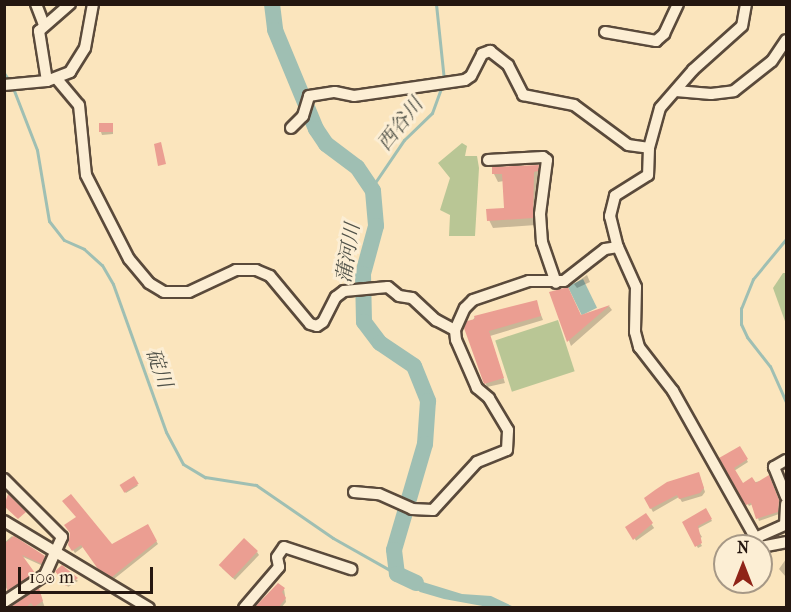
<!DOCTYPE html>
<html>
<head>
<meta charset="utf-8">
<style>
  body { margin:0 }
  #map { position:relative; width:791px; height:612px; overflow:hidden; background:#fbe5bd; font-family:"IM FELL French Canon","Noto Serif JP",serif }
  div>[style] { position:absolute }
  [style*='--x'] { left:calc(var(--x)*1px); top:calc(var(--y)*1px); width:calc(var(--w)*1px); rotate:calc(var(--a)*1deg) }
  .green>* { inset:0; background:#b9c695; transform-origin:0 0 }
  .water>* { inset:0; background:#9fbfb3; transform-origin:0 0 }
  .shadow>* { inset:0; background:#0003; transform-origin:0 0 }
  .stream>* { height:3px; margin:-1.5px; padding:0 1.5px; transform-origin:1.5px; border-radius:1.5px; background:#9fbfb3 }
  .river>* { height:16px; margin:-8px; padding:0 8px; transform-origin:8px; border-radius:8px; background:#9fbfb3 }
  .building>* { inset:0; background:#eb9e92; transform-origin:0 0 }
  .roads { filter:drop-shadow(2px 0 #5a4a3b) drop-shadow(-2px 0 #5a4a3b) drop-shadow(0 2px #5a4a3b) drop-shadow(0 -2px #5a4a3b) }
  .minor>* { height:10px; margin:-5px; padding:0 5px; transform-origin:5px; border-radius:5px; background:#fceed4 }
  span { translate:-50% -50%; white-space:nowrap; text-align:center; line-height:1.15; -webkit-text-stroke:6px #fceed4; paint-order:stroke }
  .water-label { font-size:20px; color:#505249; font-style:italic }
  .frame { position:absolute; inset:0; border:6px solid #251710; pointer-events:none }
  .north { position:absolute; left:713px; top:534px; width:60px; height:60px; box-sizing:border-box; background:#fceed4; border:2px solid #a69886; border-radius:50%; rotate:0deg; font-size:16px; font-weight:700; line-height:24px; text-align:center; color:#251710 }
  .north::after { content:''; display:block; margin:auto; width:21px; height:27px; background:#8f2418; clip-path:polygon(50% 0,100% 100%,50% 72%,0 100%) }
  .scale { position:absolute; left:18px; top:567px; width:135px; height:27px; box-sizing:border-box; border:3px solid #251710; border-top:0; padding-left:8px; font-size:18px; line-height:21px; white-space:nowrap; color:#251710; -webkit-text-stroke:4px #fceed4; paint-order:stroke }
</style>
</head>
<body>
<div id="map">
  <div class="green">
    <i style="clip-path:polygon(462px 143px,467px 146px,465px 156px,477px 156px,479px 168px,475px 236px,449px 236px,450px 215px,440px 210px,450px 178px,438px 163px)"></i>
    <i style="clip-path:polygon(783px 273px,786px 273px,786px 324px,773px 288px)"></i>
    <i style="left:558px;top:320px;width:54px;height:66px;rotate:72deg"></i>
  </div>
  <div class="water">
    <i style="left:583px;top:279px;width:32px;height:17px;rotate:64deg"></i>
    <i style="clip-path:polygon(397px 574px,462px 594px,491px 596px,514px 607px,488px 607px,444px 599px,420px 592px)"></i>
  </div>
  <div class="shadow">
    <i style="clip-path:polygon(113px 127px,113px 134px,102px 135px,101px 132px)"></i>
    <i style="clip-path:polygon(538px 166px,542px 174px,538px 179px,536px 225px,493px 228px,489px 220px,505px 209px,504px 181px,498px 182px,494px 174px)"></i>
    <i style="clip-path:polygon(587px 275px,590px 282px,577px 288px,574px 284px)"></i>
    <i style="clip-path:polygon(551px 293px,581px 317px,609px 306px,612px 310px,571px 346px)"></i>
    <i style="clip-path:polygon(536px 302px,543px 320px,490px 336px,505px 383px,487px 387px,466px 329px,475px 317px)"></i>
    <i style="clip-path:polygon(740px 448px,748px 462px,734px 471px,742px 485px,770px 479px,780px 504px,779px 514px,759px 521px,753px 504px,749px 506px,721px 459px)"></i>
    <i style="clip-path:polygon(700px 477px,705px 492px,702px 496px,682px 502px,679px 497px,653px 512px,646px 499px)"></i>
    <i style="left:133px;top:478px;width:9px;height:14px;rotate:58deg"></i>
    <i style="clip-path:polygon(706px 510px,712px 521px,697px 529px,702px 537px,698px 539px,702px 546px,698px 548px,684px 523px)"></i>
    <i style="left:645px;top:515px;width:16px;height:22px;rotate:55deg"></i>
    <i style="clip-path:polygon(147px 526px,158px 544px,114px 579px,102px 572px,83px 547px,75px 553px,69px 544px,112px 546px)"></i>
    <i style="clip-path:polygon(12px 536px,46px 560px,43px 566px,21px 556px,35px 576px,10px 593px,4px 585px,4px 543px)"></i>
    <i style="clip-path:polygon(257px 552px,259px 555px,235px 580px,222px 568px)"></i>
    <i style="clip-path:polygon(786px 559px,786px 577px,779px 569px)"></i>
    <i style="clip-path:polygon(62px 567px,78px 581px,68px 587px,58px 569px)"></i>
    <i style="clip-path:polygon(284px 589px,286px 602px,281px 608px,257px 608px)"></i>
    <i style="clip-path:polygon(40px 594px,45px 608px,10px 608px)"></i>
  </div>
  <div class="stream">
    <i style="--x:436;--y:4;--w:76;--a:84"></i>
    <i style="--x:4;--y:73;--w:11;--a:56"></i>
    <i style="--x:13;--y:88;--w:66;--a:68.8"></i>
    <i style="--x:37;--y:150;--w:72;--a:80.4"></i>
    <i style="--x:49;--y:221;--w:24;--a:52"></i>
    <i style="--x:64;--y:240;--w:22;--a:24"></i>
    <i style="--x:84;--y:249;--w:24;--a:42"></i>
    <i style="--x:102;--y:265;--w:22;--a:60"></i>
    <i style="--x:113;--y:284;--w:157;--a:70.3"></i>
    <i style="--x:166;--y:432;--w:36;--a:62"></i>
    <i style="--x:183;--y:464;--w:26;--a:31"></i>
    <i style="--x:205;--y:477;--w:52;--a:8.9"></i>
    <i style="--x:256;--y:485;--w:93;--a:34.5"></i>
    <i style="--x:333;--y:538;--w:73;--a:29.4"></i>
    <i style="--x:372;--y:187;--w:57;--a:-55.8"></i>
    <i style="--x:404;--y:140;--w:39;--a:-44"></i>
    <i style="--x:432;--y:113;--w:29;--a:-70"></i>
    <i style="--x:786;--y:239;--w:52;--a:129.5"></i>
    <i style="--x:753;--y:279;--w:31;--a:112"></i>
    <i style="--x:741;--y:308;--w:16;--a:90"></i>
    <i style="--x:741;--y:324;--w:14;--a:65"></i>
    <i style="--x:747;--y:337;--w:37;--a:52"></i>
    <i style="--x:770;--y:366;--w:39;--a:66"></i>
  </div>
  <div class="river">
    <i style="--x:272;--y:4;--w:26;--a:83"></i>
    <i style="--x:275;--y:30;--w:107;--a:67.5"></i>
    <i style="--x:316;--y:129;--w:18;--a:56"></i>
    <i style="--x:326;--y:144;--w:39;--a:37"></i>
    <i style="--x:357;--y:167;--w:29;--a:56"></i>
    <i style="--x:373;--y:191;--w:35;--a:85"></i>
    <i style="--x:376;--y:226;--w:50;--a:105.2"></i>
    <i style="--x:363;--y:274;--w:48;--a:88.8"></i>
    <i style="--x:364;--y:322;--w:26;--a:53"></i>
    <i style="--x:380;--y:343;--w:41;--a:34.1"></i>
    <i style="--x:414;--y:366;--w:38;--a:68"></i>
    <i style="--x:428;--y:401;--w:43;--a:94"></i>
    <i style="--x:425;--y:444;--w:110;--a:106.3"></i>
    <i style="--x:394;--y:550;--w:24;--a:83"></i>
    <i style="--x:397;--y:574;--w:21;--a:25"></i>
  </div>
  <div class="building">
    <i style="left:113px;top:123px;width:9px;height:14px;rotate:90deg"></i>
    <i style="clip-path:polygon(161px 142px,166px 164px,158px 166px,154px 144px)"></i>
    <i style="clip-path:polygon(539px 165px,538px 171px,534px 172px,533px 218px,487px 221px,486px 209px,504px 208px,502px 174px,492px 174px,492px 167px)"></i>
    <i style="clip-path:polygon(568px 287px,581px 315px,610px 305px,567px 342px,549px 292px)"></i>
    <i style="clip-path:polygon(537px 300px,541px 316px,489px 331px,504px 378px,484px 384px,464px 328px,467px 321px,475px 319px,474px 316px)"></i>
    <i style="clip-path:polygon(740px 446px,748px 459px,734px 468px,743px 483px,752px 477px,756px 483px,769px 475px,779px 500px,778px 512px,756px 519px,751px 503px,746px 505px,742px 499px,719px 458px)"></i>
    <i style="clip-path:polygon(699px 472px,704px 488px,700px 493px,679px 499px,677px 495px,650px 509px,644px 498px,655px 490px,667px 482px)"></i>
    <i style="left:134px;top:476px;width:9px;height:17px;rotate:58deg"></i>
    <i style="clip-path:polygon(8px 494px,26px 512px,18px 519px,4px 506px)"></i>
    <i style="clip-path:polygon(71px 494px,112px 544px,148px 524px,157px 541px,112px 577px,98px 569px,81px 545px,72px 551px,68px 545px,70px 533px,64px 525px,76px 517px,62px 501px)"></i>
    <i style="clip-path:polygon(706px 508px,712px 519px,698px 526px,702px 543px,695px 547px,682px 522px)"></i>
    <i style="clip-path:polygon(646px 513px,653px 523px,633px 540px,625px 527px)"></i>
    <i style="clip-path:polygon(14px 536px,45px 556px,42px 564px,22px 555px,35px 573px,7px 591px,4px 544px)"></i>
    <i style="left:244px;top:538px;width:19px;height:37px;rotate:43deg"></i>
    <i style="clip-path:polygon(62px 565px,78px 578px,66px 586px,55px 571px)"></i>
    <i style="clip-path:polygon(278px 583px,285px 588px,282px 592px,286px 598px,278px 608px,254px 608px)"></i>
    <i style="clip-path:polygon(39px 588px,43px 601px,34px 607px,31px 603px,25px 608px,9px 608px)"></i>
  </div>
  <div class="roads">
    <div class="minor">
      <i style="--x:36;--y:4;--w:22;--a:69"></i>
      <i style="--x:746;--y:4;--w:22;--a:100"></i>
      <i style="--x:742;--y:26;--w:66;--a:138.1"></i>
      <i style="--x:693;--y:70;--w:50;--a:131"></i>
      <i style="--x:660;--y:108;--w:41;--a:105.4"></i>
      <i style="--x:649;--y:148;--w:27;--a:92"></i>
      <i style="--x:648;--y:175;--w:39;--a:148"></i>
      <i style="--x:615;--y:196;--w:21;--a:104"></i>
      <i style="--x:610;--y:216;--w:32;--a:76"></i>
      <i style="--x:618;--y:247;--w:44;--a:65.8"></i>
      <i style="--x:636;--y:287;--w:45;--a:91.3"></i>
      <i style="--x:635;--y:332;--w:16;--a:75"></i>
      <i style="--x:639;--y:347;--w:56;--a:52.3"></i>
      <i style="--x:673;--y:391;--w:178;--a:60.7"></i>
      <i style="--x:605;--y:32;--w:52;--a:10"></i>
      <i style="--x:656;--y:41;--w:11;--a:-41"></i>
      <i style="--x:664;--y:34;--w:33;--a:-65"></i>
      <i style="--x:56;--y:78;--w:35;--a:50"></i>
      <i style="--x:79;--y:105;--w:70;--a:84.3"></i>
      <i style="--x:86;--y:175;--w:94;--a:62.9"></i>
      <i style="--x:129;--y:259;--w:31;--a:50"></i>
      <i style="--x:149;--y:283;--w:17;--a:31"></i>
      <i style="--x:164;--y:292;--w:25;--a:0"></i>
      <i style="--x:189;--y:292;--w:52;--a:-25.1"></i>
      <i style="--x:236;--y:270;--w:20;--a:0"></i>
      <i style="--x:256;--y:270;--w:15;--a:23"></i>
      <i style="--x:270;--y:276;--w:62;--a:50.2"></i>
      <i style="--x:310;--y:324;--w:7;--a:16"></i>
      <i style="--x:317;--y:326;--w:7;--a:-34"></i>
      <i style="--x:323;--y:322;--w:28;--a:-63"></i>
      <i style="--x:336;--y:297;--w:10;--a:-37"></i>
      <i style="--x:344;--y:291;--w:44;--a:-5.2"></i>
      <i style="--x:388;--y:287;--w:14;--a:39"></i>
      <i style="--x:399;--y:296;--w:13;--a:9"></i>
      <i style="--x:412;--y:298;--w:33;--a:43"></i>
      <i style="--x:436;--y:320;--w:21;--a:28"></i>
      <i style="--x:455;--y:330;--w:24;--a:-66"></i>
      <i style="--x:465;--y:308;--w:11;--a:-45"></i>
      <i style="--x:473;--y:300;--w:59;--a:-18.7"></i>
      <i style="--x:529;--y:281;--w:35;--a:0"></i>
      <i style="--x:564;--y:281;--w:52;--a:-38"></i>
      <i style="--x:605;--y:249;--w:13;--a:-9"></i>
      <i style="--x:47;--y:81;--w:51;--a:-99.1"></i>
      <i style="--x:39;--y:31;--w:41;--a:-41.1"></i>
      <i style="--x:4;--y:85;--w:43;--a:-5.3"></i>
      <i style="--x:47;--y:81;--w:25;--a:-21"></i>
      <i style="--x:70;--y:72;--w:28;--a:-58"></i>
      <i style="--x:85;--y:48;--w:45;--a:-79.7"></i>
      <i style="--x:676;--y:91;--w:35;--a:5"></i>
      <i style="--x:711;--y:94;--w:23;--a:-7"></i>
      <i style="--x:734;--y:91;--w:48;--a:-38.3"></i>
      <i style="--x:772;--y:61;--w:25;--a:-56"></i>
      <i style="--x:291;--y:128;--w:17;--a:-45"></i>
      <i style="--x:303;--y:116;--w:21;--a:-73"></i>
      <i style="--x:309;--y:96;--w:26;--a:-9"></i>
      <i style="--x:335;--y:92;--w:19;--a:12"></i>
      <i style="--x:354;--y:96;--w:112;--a:-8.2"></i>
      <i style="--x:465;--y:80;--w:7;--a:-34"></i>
      <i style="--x:471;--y:76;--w:25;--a:-63"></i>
      <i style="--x:482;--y:54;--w:9;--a:-21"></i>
      <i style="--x:490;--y:51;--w:23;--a:38"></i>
      <i style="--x:508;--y:65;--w:34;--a:63"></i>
      <i style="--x:523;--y:95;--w:52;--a:11.1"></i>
      <i style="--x:574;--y:105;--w:67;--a:36.5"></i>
      <i style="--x:628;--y:145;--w:21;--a:8"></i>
      <i style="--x:488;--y:160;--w:55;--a:-3.1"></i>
      <i style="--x:543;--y:157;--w:5;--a:37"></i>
      <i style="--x:547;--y:160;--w:54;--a:97.4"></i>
      <i style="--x:540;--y:214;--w:28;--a:86"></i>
      <i style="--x:542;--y:242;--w:43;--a:71.1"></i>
      <i style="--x:786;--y:460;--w:14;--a:150"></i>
      <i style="--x:774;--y:467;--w:32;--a:68"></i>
      <i style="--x:4;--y:479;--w:82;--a:45"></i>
      <i style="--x:62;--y:537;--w:42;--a:114.1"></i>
      <i style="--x:45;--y:575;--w:49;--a:146.6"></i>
      <i style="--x:354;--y:492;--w:25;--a:5"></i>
      <i style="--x:379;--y:494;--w:36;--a:24"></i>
      <i style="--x:412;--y:509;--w:21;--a:3"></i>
      <i style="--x:433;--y:510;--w:65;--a:-47.5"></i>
      <i style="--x:477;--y:462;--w:32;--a:-22"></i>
      <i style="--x:507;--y:450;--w:20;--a:-87"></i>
      <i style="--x:508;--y:430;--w:37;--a:-121"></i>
      <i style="--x:489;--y:398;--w:16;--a:-140"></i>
      <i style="--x:477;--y:388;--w:52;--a:-113.6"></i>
      <i style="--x:456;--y:340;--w:10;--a:-96"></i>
      <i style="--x:4;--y:521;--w:169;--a:31"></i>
      <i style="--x:785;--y:525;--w:21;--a:-87"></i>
      <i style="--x:753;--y:539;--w:36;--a:-24"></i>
      <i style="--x:761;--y:547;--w:25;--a:-11"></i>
      <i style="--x:244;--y:608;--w:54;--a:-49.5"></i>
      <i style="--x:279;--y:567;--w:10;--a:-101"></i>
      <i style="--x:277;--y:557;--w:12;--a:-55"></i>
      <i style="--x:284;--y:547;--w:71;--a:18.2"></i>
    </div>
  </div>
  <div class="water-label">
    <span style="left:400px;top:124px;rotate:-52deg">西谷川</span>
    <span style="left:348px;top:253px;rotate:-81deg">蒲河川</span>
    <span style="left:159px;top:368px;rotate:70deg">碇川</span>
  </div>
  <div class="frame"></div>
  <div class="north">N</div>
  <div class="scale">100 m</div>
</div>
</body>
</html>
